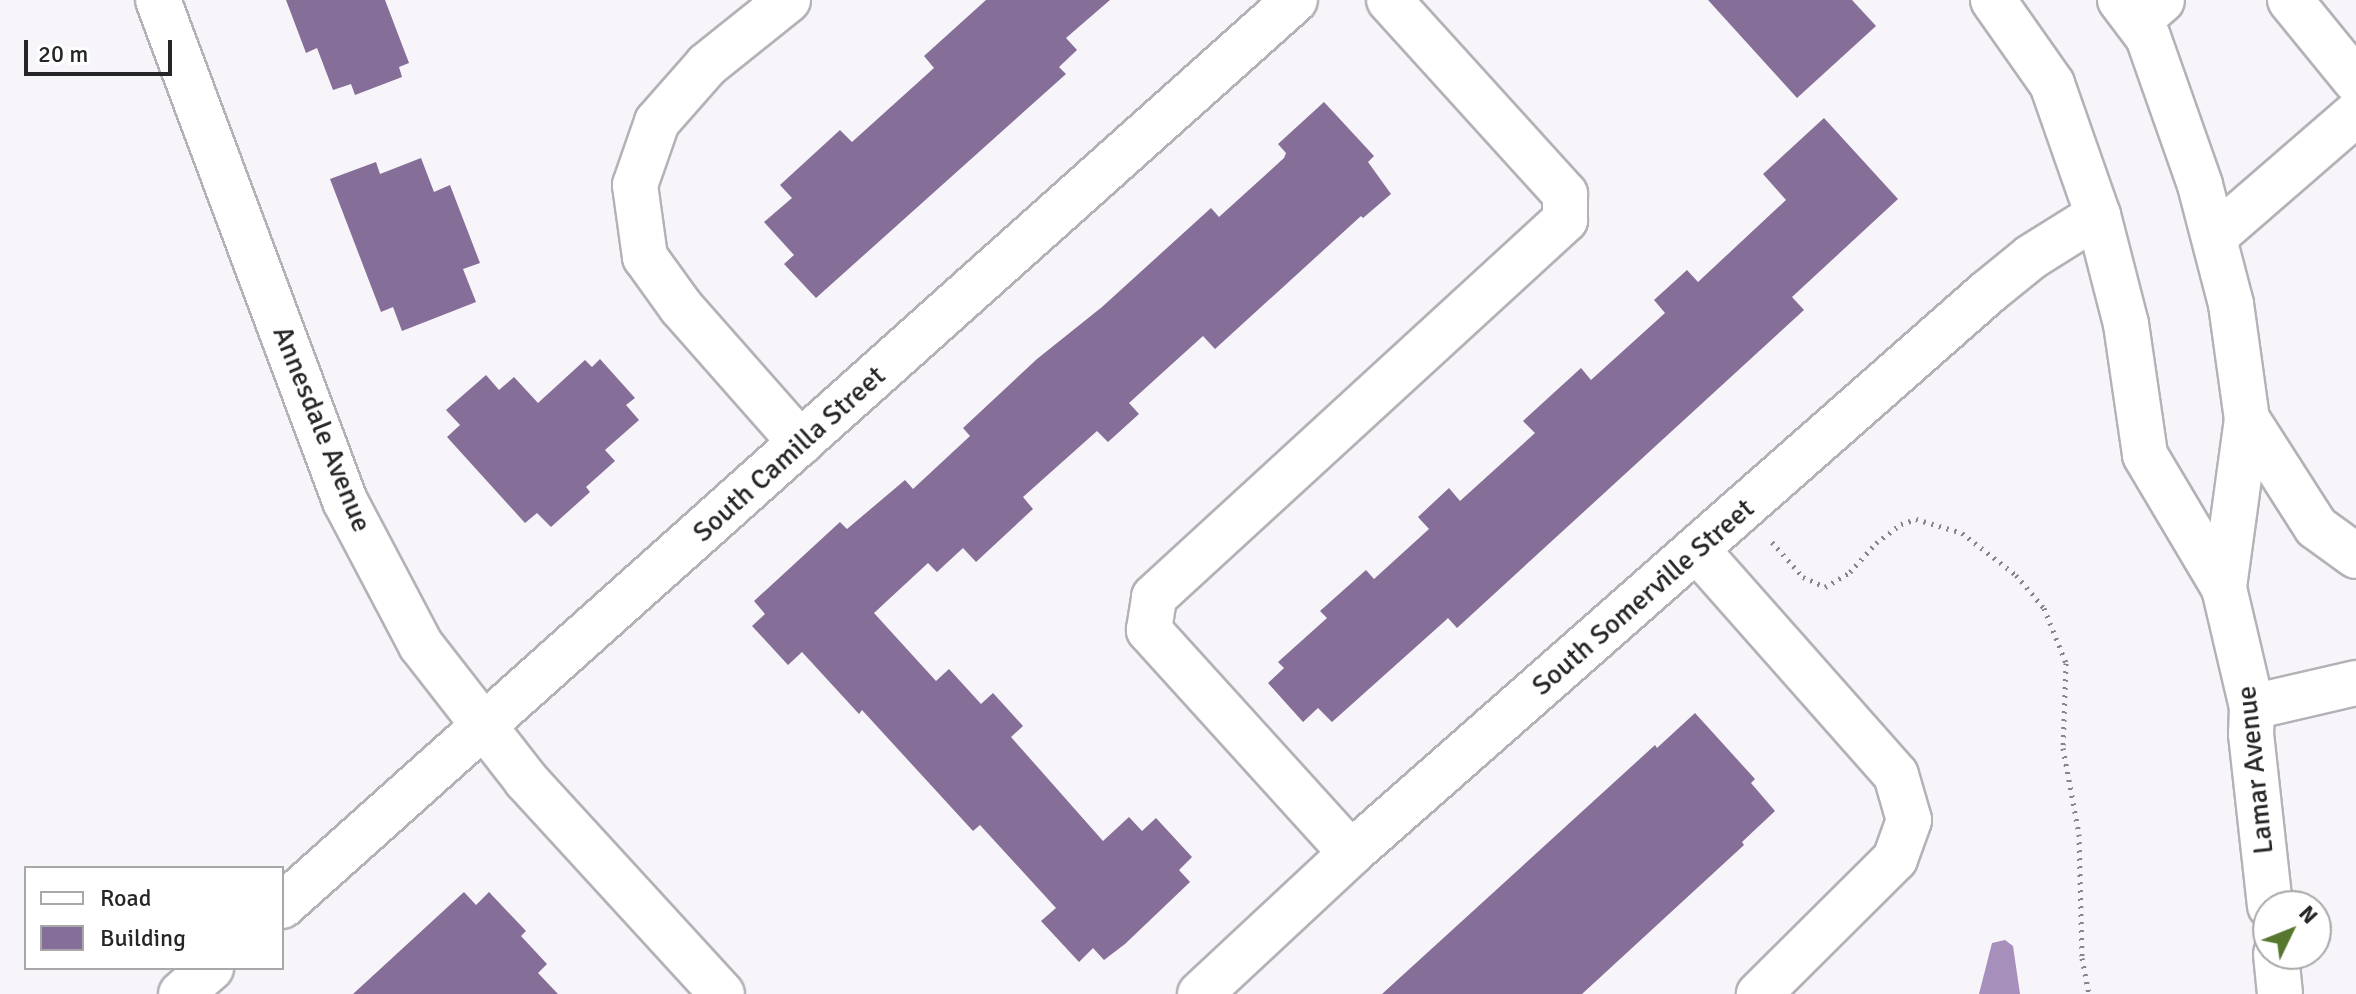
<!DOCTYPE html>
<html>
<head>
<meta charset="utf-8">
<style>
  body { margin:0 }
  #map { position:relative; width:2356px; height:994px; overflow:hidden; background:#f7f4fa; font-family:Signika,sans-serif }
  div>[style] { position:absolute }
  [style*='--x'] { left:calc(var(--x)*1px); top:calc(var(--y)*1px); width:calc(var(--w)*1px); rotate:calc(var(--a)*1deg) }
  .water>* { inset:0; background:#a78fbb }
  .building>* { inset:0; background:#856e98 }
  .path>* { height:5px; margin-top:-2.5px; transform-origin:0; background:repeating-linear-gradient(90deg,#878589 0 2px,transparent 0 8px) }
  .roads { filter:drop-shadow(2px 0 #b4b2b7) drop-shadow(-2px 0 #b4b2b7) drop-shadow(0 2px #b4b2b7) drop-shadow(0 -2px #b4b2b7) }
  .minor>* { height:44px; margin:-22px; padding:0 22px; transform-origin:22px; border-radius:22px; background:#fff }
  .major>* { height:44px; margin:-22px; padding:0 22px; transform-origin:22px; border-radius:22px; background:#fff }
  .highway>* { height:44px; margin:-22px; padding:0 22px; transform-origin:22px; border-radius:22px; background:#fff }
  span { translate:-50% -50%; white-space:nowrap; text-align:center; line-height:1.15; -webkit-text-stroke:6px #fff; paint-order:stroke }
  .street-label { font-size:28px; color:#262527 }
  .legend { position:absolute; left:24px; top:866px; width:260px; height:104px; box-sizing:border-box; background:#fff; border:2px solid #a8a8a9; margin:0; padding:10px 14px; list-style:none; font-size:24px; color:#262527 }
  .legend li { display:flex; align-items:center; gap:16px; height:40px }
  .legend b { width:40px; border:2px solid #a8a8a9 }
  .north { position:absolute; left:2252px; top:890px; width:80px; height:80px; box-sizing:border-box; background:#fff; border:2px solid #a8a8a9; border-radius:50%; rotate:47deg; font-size:22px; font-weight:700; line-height:32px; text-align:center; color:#262527 }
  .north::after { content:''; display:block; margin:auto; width:28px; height:36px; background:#57772e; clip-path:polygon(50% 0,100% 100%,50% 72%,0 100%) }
  .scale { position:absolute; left:24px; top:40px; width:148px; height:36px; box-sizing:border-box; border:4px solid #262527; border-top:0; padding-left:10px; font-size:24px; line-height:28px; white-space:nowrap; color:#262527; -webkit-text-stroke:6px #fff; paint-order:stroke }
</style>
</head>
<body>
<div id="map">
  <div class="water">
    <i style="clip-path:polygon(2005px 940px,2013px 946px,2020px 994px,1979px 994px,1992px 943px)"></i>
  </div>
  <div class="building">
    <i style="clip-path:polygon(286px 0,385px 0,409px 63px,399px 67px,402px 77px,355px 95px,351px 84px,333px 90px,317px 48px,306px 53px)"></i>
    <i style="clip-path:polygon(986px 0,1110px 0,1066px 38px,1077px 50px,1059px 67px,1066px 74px,816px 298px,784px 264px,794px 255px,764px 222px,792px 198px,780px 185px,840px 130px,852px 142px,934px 68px,924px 56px)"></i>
    <i style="clip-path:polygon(1708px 0,1852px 0,1876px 26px,1797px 98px)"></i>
    <i style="clip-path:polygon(1324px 102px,1374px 156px,1368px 162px,1391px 194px,1363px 218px,1361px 216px,1215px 349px,1203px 336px,1129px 403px,1139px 414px,1108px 442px,1097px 431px,1023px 497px,1033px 509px,976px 562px,963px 548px,937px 572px,928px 563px,874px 613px,936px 681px,949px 669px,981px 704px,993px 693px,1023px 726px,1011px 737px,1103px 841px,1129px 817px,1142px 831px,1156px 818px,1192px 857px,1179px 870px,1190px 882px,1125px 944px,1104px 960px,1093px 948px,1079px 962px,1041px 921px,1056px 908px,980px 825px,973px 831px,862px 710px,859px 714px,802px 652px,788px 665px,752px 626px,765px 614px,754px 601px,840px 522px,847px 529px,905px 480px,913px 489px,970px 436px,963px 428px,1037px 359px,1102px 307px,1211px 208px,1219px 217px,1284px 158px,1286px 153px,1278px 144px)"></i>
    <i style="clip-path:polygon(1824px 118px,1898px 199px,1792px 297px,1804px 310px,1457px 628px,1448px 618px,1446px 620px,1332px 722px,1318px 708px,1303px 722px,1268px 683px,1284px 668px,1278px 662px,1327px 618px,1320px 611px,1366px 570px,1374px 579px,1429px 529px,1418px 517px,1449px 488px,1460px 501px,1535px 433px,1523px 421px,1581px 368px,1591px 380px,1665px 313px,1654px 300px,1687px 270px,1698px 282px,1786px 200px,1763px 174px)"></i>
    <i style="clip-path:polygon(421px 158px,434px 192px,450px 185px,480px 263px,463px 269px,476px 302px,402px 331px,393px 307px,381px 312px,330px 179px,376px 162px,380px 174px)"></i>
    <i style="clip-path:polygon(600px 359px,635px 398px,626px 405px,639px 420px,605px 450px,615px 461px,586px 487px,590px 492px,551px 527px,537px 513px,525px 523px,447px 437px,460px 425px,446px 410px,486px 375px,499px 390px,514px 377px,538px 403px,585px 360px,592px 367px)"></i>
    <i style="clip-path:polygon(1695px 713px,1755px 779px,1751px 783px,1775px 811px,1742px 842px,1744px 845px,1582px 994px,1382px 994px,1655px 745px,1657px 748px)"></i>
    <i style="clip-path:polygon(464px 892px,476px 905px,489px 892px,526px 931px,521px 936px,547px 964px,538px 973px,558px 994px,353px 994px)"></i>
  </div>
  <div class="path">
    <i style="--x:1772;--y:542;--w:47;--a:48.5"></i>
    <i style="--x:1803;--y:577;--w:24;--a:24"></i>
    <i style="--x:1825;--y:587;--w:29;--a:-31"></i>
    <i style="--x:1850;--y:572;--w:39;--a:-48"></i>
    <i style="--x:1876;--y:543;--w:31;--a:-37"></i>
    <i style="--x:1901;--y:524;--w:16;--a:-18"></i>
    <i style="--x:1916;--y:519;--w:48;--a:16.9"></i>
    <i style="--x:1962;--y:533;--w:68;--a:37.9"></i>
    <i style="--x:2016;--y:575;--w:43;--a:49.7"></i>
    <i style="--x:2044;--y:608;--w:59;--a:68.2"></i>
    <i style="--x:2066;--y:663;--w:85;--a:92"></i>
    <i style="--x:2063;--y:748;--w:87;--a:79.5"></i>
    <i style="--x:2079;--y:834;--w:124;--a:88.6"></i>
    <i style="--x:2082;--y:958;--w:37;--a:79"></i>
  </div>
  <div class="roads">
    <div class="minor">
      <i style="--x:158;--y:0;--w:535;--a:69.53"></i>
      <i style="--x:345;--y:501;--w:163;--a:62.2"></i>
      <i style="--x:421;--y:645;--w:171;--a:52.1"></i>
      <i style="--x:526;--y:780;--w:290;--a:47.5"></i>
      <i style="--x:788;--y:0;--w:104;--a:141.3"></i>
      <i style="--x:707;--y:65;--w:76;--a:131.3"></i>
      <i style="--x:657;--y:122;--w:67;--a:109.2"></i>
      <i style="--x:635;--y:185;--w:73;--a:82.1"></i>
      <i style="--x:645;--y:257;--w:62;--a:54.2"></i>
      <i style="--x:681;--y:307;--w:181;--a:48.6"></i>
      <i style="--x:2290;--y:0;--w:104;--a:50.8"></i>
      <i style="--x:2137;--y:22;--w:33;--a:-41"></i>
      <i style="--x:2215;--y:236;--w:186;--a:-40.9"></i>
      <i style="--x:1697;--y:550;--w:300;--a:48.5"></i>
      <i style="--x:1896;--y:775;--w:47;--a:73.9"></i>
      <i style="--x:1909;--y:820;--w:41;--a:109.7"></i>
      <i style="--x:1895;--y:859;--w:192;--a:135.2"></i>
      <i style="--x:1351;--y:853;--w:301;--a:-132.2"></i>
      <i style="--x:1149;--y:630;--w:33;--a:-81"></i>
      <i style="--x:1154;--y:597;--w:558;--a:-42.53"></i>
      <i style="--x:1565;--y:220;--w:26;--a:-90"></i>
      <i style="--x:1565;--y:194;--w:262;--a:-132.2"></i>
      <i style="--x:282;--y:906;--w:1359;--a:-41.81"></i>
      <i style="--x:181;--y:994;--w:40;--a:-41"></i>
      <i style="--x:1200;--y:994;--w:207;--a:-43"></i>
      <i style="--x:1351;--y:853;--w:849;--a:-41.37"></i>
      <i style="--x:1988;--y:292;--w:55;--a:-39.1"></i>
      <i style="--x:2031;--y:257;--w:79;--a:-32.1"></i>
    </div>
    <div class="major">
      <i style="--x:1993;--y:0;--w:103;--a:54.9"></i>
      <i style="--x:2052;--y:84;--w:139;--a:70.7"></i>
      <i style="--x:2098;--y:215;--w:113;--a:75.6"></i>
      <i style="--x:2126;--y:324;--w:132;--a:81.7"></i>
      <i style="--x:2145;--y:455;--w:155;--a:59.3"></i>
      <i style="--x:2224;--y:588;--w:122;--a:76.8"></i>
      <i style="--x:2252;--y:707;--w:27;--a:92"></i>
      <i style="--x:2251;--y:734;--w:173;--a:83.7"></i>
      <i style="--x:2120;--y:0;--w:46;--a:52.9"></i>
      <i style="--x:2148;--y:37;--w:157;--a:70.6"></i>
      <i style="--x:2200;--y:185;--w:123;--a:75.4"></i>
      <i style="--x:2231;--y:304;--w:116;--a:82.1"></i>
      <i style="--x:2247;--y:419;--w:171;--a:97.8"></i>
      <i style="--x:2276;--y:954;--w:40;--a:84.3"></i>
    </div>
    <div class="highway">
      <i style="--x:2247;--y:419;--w:128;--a:57.4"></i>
      <i style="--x:2316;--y:527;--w:49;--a:35.9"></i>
      <i style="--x:2252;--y:707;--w:107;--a:-13"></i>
    </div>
  </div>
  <div class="street-label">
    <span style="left:322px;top:429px;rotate:68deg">Annesdale Avenue</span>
    <span style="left:789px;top:454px;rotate:-42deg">South Camilla Street</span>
    <span style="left:1643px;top:597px;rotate:-41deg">South Somerville Street</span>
    <span style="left:2255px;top:770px;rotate:-96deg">Lamar Avenue</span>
  </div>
  <ul class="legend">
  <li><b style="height:10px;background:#fff"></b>Road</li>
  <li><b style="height:22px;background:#856e98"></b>Building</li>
  </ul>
  <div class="north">N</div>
  <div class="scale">20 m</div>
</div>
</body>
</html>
